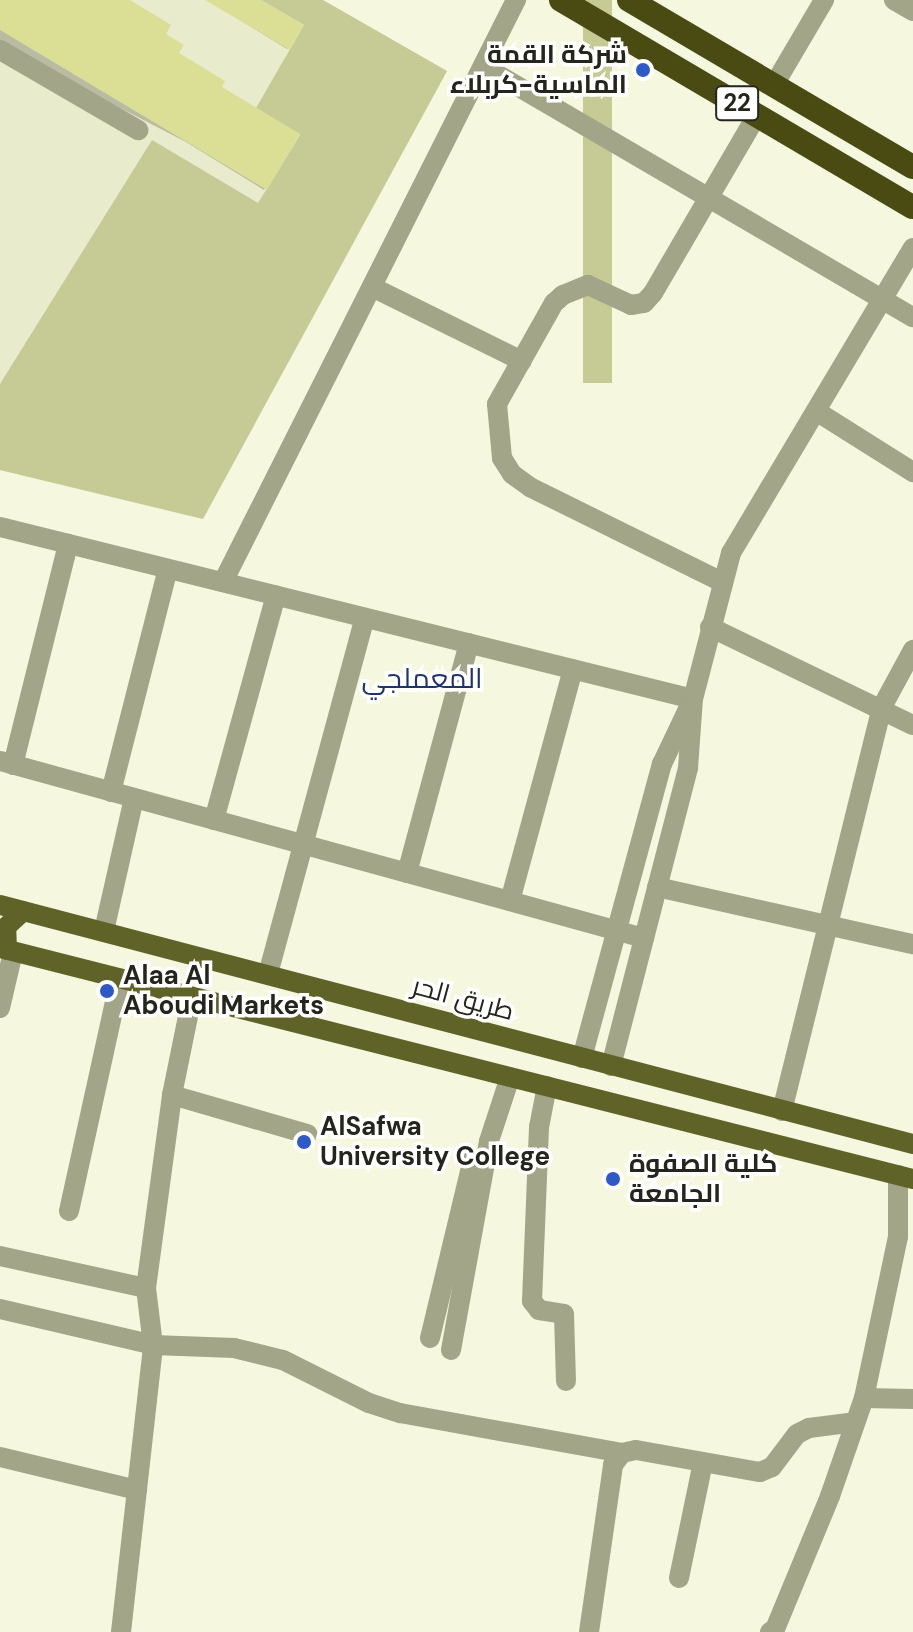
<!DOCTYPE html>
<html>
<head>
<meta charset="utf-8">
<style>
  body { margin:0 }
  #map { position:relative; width:913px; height:1632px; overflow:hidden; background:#f5f7df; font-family:"DM Sans",Cairo,sans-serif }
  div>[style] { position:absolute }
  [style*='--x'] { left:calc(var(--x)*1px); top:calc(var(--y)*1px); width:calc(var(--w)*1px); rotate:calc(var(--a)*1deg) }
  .built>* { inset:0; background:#e8ebcc }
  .green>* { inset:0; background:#c6cb95; transform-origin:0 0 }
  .shadow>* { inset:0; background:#0003 }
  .building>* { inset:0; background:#dadf95 }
  .minor>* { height:20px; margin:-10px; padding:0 10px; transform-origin:10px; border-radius:10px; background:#a2a587 }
  .major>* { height:20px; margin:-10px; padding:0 10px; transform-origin:10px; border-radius:10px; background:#606328 }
  .highway>* { height:24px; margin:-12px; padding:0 12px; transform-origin:12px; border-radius:12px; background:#494b13 }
  .dots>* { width:22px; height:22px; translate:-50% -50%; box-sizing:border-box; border:4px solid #fff; border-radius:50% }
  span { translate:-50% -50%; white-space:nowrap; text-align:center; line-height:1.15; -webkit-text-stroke:7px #fff; paint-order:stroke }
  .shield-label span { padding:2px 6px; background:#fff; border:2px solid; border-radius:6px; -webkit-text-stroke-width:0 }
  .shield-label { font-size:24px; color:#24251c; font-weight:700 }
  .poi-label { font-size:26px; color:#24251c; font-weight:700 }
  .right { translate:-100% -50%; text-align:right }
  .left { translate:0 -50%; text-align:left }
  .street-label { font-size:26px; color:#24251c }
  .neighbourhood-label { font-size:28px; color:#1e346b }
</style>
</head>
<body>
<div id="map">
  <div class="built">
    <i style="clip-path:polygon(0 0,323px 0,447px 71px,203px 519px,0 470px)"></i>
  </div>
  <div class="green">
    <i style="clip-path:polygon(261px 0,323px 0,447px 71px,203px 519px,0 470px,0 384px,152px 140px,258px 203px,300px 135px,256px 108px,304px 25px)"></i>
    <i style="left:583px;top:0;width:29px;height:383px"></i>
  </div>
  <div class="shadow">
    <i style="clip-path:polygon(0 0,126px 0,163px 35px,215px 95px,298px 135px,264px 190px,186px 142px,0 46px)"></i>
    <i style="clip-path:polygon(207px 0,257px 0,301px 26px,287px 49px)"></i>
  </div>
  <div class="building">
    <i style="clip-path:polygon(0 0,130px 0,171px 25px,166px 34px,184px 45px,179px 53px,225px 81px,222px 87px,300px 134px,267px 190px,0 30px)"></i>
    <i style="clip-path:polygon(205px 0,261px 0,304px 25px,290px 50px)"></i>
  </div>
  <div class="minor">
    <i style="--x:894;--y:0;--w:22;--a:30"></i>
    <i style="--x:0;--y:50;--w:160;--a:30.1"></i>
    <i style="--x:483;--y:66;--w:498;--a:30.3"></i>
    <i style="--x:774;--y:85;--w:99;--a:-59.5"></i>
    <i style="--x:372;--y:287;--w:167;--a:26.3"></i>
    <i style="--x:816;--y:411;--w:115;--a:32.2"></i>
    <i style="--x:0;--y:527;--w:714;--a:13.94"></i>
    <i style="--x:223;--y:582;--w:652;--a:-63.28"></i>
    <i style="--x:722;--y:582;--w:214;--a:-153.7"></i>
    <i style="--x:530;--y:487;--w:22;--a:-144"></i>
    <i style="--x:512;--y:474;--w:19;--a:-122"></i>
    <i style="--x:502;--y:458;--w:54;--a:-95.3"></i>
    <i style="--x:497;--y:404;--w:116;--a:-60.6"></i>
    <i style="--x:554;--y:303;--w:12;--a:-42"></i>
    <i style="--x:563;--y:295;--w:27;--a:-22"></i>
    <i style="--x:588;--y:285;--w:47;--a:24.9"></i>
    <i style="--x:631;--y:305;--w:13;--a:-9"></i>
    <i style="--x:644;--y:303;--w:13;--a:-48"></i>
    <i style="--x:653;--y:293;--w:206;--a:-59.7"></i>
    <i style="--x:710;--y:627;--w:225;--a:25.8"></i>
    <i style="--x:0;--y:761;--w:668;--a:15.37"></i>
    <i style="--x:13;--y:765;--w:228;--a:-76"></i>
    <i style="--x:111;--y:792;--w:230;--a:-75.7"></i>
    <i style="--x:214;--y:820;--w:233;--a:-74.6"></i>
    <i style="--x:407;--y:873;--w:238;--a:-74.9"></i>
    <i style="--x:657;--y:887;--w:262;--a:12.6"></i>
    <i style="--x:510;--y:901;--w:240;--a:-74.8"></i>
    <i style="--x:104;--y:931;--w:136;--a:-77.3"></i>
    <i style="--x:268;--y:974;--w:369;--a:-74.8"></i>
    <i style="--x:0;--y:1008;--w:57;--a:-76.9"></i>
    <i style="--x:582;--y:1058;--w:305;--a:-74.8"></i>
    <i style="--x:662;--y:764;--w:68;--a:-64.6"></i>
    <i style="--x:611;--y:1066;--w:308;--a:-75.5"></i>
    <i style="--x:688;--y:768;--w:69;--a:-85.9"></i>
    <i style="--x:693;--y:699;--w:151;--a:-75.4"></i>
    <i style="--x:731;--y:553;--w:355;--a:-59.2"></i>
    <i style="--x:547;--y:1086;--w:42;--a:101"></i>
    <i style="--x:539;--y:1127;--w:174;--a:92.3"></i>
    <i style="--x:532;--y:1301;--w:11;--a:52"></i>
    <i style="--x:539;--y:1310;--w:25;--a:9"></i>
    <i style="--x:564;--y:1314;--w:67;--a:88.3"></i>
    <i style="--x:172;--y:1095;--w:141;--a:16.1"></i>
    <i style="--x:782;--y:1111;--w:416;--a:-76.1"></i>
    <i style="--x:882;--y:707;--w:65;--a:-61.5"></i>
    <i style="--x:69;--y:1211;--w:238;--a:-77.6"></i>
    <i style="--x:0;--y:1256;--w:149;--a:12.4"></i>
    <i style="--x:0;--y:1309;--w:157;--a:13.2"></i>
    <i style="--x:153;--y:1345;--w:81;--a:2.1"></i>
    <i style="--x:234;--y:1348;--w:50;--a:13.8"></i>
    <i style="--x:283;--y:1360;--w:96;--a:26.6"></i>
    <i style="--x:369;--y:1403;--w:33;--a:18"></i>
    <i style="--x:400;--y:1413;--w:226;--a:10.2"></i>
    <i style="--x:430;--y:1338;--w:184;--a:-76.5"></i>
    <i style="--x:451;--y:1350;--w:212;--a:-79.7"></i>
    <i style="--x:489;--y:1141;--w:67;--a:-71.8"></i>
    <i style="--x:864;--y:1398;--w:49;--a:1.2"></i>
    <i style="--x:0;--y:1457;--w:141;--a:13.5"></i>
    <i style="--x:679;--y:1578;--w:118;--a:-78.3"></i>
    <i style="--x:121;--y:1632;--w:289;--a:-83.6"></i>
    <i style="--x:153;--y:1345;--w:57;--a:-97"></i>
    <i style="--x:146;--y:1288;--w:195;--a:-82.3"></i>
    <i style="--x:172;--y:1095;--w:100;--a:-78.5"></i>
    <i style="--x:589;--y:1632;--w:169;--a:-81.8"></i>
    <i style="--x:613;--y:1465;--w:15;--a:-53"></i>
    <i style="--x:622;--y:1453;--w:14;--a:-12"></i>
    <i style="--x:636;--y:1450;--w:126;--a:10.1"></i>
    <i style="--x:760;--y:1472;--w:13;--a:-23"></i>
    <i style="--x:772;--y:1467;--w:41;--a:-52.9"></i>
    <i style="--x:797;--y:1434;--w:13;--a:-27"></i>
    <i style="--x:809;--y:1428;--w:46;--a:-7.4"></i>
    <i style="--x:770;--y:1632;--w:6;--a:-31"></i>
    <i style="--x:775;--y:1629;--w:144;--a:-67.5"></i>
    <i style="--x:830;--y:1496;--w:104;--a:-70.9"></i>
    <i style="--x:864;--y:1398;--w:165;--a:-78.1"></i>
    <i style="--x:898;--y:1237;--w:62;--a:-90"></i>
  </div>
  <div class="major">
    <i style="--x:0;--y:905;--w:944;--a:14.67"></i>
    <i style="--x:0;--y:948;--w:942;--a:14.2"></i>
    <i style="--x:7;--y:950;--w:23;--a:-92"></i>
    <i style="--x:6;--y:927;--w:23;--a:-43"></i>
  </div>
  <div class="highway">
    <i style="--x:561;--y:0;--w:408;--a:30.5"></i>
    <i style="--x:629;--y:0;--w:329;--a:30.5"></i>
  </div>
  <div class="dots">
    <i style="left:643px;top:70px;background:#3059c8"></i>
    <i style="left:107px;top:991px;background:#3059c8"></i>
    <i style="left:304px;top:1142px;background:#3059c8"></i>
    <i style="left:613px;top:1179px;background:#3059c8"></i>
  </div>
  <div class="shield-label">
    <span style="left:737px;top:103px">22</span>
  </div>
  <div class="poi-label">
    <span class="right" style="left:627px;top:70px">شركة القمة<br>الماسية-كربلاء</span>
    <span class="left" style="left:123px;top:991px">Alaa Al<br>Aboudi Markets</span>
    <span class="left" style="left:320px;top:1142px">AlSafwa<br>University College</span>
    <span class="left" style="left:629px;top:1179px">كلية الصفوة<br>الجامعة</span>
  </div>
  <div class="street-label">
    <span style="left:463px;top:999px;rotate:15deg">طريق الحر</span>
  </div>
  <div class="neighbourhood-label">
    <span style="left:422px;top:679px">المعملجي</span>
  </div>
</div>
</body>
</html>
